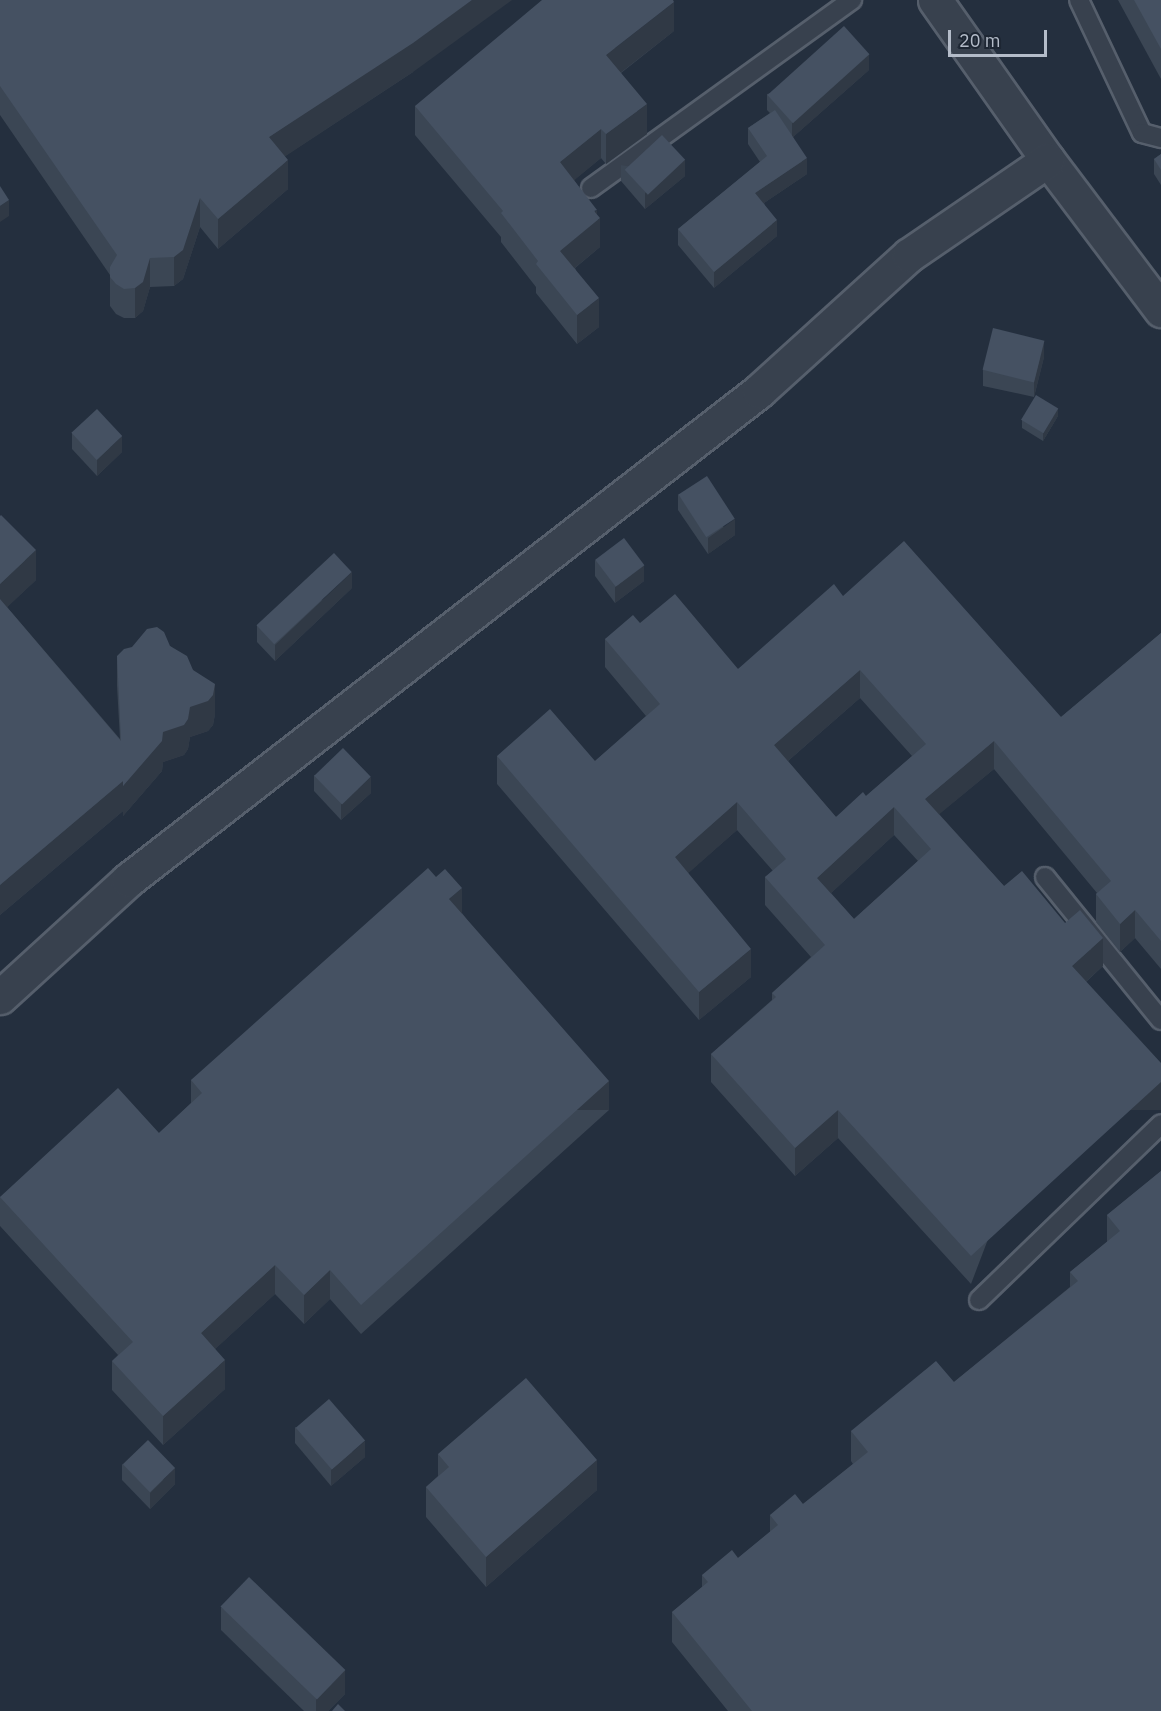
<!DOCTYPE html>
<html>
<head>
<meta charset="utf-8">
<style>
  body { margin:0 }
  #map { position:relative; width:1161px; height:1711px; overflow:hidden; background:#242f3e; font-family:"IBM Plex Sans",sans-serif }
  div>[style] { position:absolute }
  [style*='--x'] { left:calc(var(--x)*1px); top:calc(var(--y)*1px); width:calc(var(--w)*1px); rotate:calc(var(--a)*1deg) }
  .roads { filter:drop-shadow(2px 0 #565f6c) drop-shadow(-2px 0 #565f6c) drop-shadow(0 2px #565f6c) drop-shadow(0 -2px #565f6c) }
  .service>* { height:18px; margin:-9px; padding:0 9px; transform-origin:9px; border-radius:9px; background:#38414e }
  .minor>* { height:33px; margin:-16.5px; padding:0 16.5px; transform-origin:16.5px; border-radius:16.5px; background:#38414e }
  .wall>* { inset:0; background:#3b4654 }
  .shaded-wall>* { inset:0; background:#303945; transform-origin:0 0 }
  .building>* { inset:0; background:#455162; transform-origin:0 0 }
  span { translate:-50% -50%; white-space:nowrap; text-align:center; line-height:1.15; -webkit-text-stroke:4.5px #1d2633; paint-order:stroke }
  .scale { position:absolute; left:948px; top:30px; width:99px; height:27px; box-sizing:border-box; border:3px solid #b4bcc9; border-top:0; padding-left:8px; font-size:18px; line-height:21px; white-space:nowrap; color:#b4bcc9; -webkit-text-stroke:4px #1d2633; paint-order:stroke }
</style>
</head>
<body>
<div id="map">
  <div class="roads">
    <div class="service">
      <i style="--x:1079;--y:0;--w:147;--a:64.7"></i>
      <i style="--x:1142;--y:133;--w:20;--a:15"></i>
      <i style="--x:591;--y:188;--w:322;--a:-35.8"></i>
      <i style="--x:1045;--y:877;--w:184;--a:51"></i>
      <i style="--x:979;--y:1300;--w:253;--a:-44"></i>
    </div>
    <div class="minor">
      <i style="--x:935;--y:0;--w:196;--a:54.8"></i>
      <i style="--x:1048;--y:160;--w:188;--a:53"></i>
      <i style="--x:0;--y:997;--w:173;--a:-42.4"></i>
      <i style="--x:128;--y:880;--w:798;--a:-37.77"></i>
      <i style="--x:759;--y:391;--w:202;--a:-42.2"></i>
      <i style="--x:909;--y:255;--w:168;--a:-34.4"></i>
    </div>
  </div>
  <div class="wall">
    <i style="clip-path:polygon(0 0,413px 72px,285px 156px,288px 189px,218px 249px,200px 227px,183px 279px,174px 286px,150px 287px,143px 311px,135px 318px,124px 318px,116px 314px,110px 306px,110px 275px,0 115px)"></i>
    <i style="clip-path:polygon(1118px 0,1161px 0,1161px 79px)"></i>
    <i style="clip-path:polygon(674px 31px,621px 73px,647px 134px,606px 164px,601px 158px,574px 180px,597px 214px,600px 247px,575px 268px,599px 327px,577px 344px,536px 293px,536px 287px,501px 242px,501px 237px,415px 135px,415px 106px)"></i>
    <i style="clip-path:polygon(869px 70px,793px 137px,807px 174px,764px 203px,777px 236px,714px 288px,678px 245px,678px 229px,760px 162px,748px 144px,748px 128px,770px 113px,767px 110px,767px 94px)"></i>
    <i style="clip-path:polygon(1161px 154px,1161px 185px,1154px 174px,1154px 159px)"></i>
    <i style="clip-path:polygon(621px 165px,685px 176px,645px 209px,621px 181px)"></i>
    <i style="clip-path:polygon(1044px 357px,1034px 397px,983px 386px,983px 370px)"></i>
    <i style="clip-path:polygon(1058px 416px,1043px 441px,1022px 428px,1022px 420px)"></i>
    <i style="clip-path:polygon(72px 433px,122px 452px,97px 476px,72px 449px)"></i>
    <i style="clip-path:polygon(678px 494px,735px 535px,708px 554px,678px 510px)"></i>
    <i style="clip-path:polygon(0 516px,36px 580px,7px 607px,120px 739px,117px 686px,117px 656px,170px 646px,193px 670px,215px 714px,213px 725px,208px 731px,190px 737px,188px 749px,184px 755px,163px 762px,162px 771px,123px 816px,123px 811px,0 915px)"></i>
    <i style="clip-path:polygon(595px 560px,644px 581px,615px 603px,595px 576px)"></i>
    <i style="clip-path:polygon(352px 588px,275px 661px,257px 642px,257px 626px)"></i>
    <i style="clip-path:polygon(evenodd,843px 596px,1061px 717px,1161px 633px,1161px 969px,1135px 938px,1120px 952px,1096px 922px,1096px 894px,1097px 893px,994px 769px,939px 814px,1004px 886px,1065px 923px,1103px 966px,1086px 982px,971px 1284px,838px 1138px,795px 1176px,711px 1082px,711px 1054px,772px 1000px,772px 993px,811px 957px,765px 905px,765px 877px,773px 871px,737px 830px,688px 873px,751px 977px,699px 1020px,497px 784px,497px 756px,595px 761px,646px 716px,605px 667px,605px 639px,640px 623px,738px 669px,843px 596px,860px 698px,912px 756px,866px 796px,836px 817px,788px 761px,860px 698px,843px 596px,894px 835px,918px 861px,854px 919px,831px 893px,894px 835px)"></i>
    <i style="clip-path:polygon(314px 775px,371px 793px,341px 820px,314px 791px)"></i>
    <i style="clip-path:polygon(462px 913px,609px 1110px,361px 1334px,330px 1299px,304px 1324px,275px 1294px,215px 1349px,225px 1389px,163px 1445px,112px 1390px,112px 1361px,118px 1355px,0 1226px,0 1197px,159px 1133px,191px 1103px,191px 1080px)"></i>
    <i style="clip-path:polygon(1161px 1171px,1161px 1711px,728px 1711px,672px 1642px,672px 1612px,702px 1587px,702px 1575px,738px 1558px,770px 1532px,770px 1515px,803px 1504px,853px 1464px,851px 1461px,851px 1431px,954px 1382px,1070px 1287px,1070px 1272px,1107px 1242px,1107px 1215px)"></i>
    <i style="clip-path:polygon(295px 1427px,365px 1457px,331px 1486px,295px 1443px)"></i>
    <i style="clip-path:polygon(438px 1454px,597px 1490px,486px 1587px,426px 1517px,426px 1487px,438px 1476px)"></i>
    <i style="clip-path:polygon(122px 1464px,175px 1484px,150px 1509px,122px 1480px)"></i>
    <i style="clip-path:polygon(221px 1607px,345px 1694px,328px 1711px,304px 1711px,221px 1630px)"></i>
  </div>
  <div class="shaded-wall">
    <i style="clip-path:polygon(472px 0,512px 0,413px 72px,269px 167px,269px 137px)"></i>
    <i style="clip-path:polygon(674px 2px,674px 31px,606px 84px,606px 55px)"></i>
    <i style="clip-path:polygon(869px 54px,869px 70px,792px 138px,792px 122px)"></i>
    <i style="clip-path:polygon(647px 104px,647px 134px,606px 164px,606px 134px)"></i>
    <i style="clip-path:polygon(601px 129px,601px 158px,560px 192px,560px 162px)"></i>
    <i style="clip-path:polygon(807px 158px,807px 174px,755px 209px,755px 193px)"></i>
    <i style="clip-path:polygon(288px 160px,288px 189px,218px 249px,218px 219px)"></i>
    <i style="clip-path:polygon(685px 160px,685px 176px,645px 209px,645px 193px)"></i>
    <i style="clip-path:polygon(200px 198px,200px 227px,183px 279px,174px 286px,174px 257px)"></i>
    <i style="clip-path:polygon(9px 200px,9px 216px,0 222px,0 206px)"></i>
    <i style="clip-path:polygon(597px 210px,597px 221px,600px 218px,600px 247px,560px 280px,560px 251px)"></i>
    <i style="clip-path:polygon(777px 220px,777px 236px,714px 288px,714px 272px)"></i>
    <i style="clip-path:polygon(150px 258px,150px 287px,143px 311px,135px 318px,135px 288px)"></i>
    <i style="clip-path:polygon(599px 298px,599px 327px,577px 344px,577px 315px)"></i>
    <i style="clip-path:polygon(1044px 341px,1044px 357px,1034px 397px,1034px 381px)"></i>
    <i style="clip-path:polygon(1058px 408px,1058px 416px,1043px 441px,1043px 433px)"></i>
    <i style="clip-path:polygon(122px 436px,122px 452px,97px 476px,97px 460px)"></i>
    <i style="clip-path:polygon(735px 519px,735px 535px,708px 554px,708px 538px)"></i>
    <i style="clip-path:polygon(36px 550px,36px 580px,0 614px,0 584px)"></i>
    <i style="clip-path:polygon(644px 565px,644px 581px,615px 603px,615px 587px)"></i>
    <i style="clip-path:polygon(352px 572px,352px 588px,275px 661px,275px 645px)"></i>
    <i style="clip-path:polygon(860px 670px,860px 698px,774px 773px,774px 745px)"></i>
    <i style="clip-path:polygon(215px 684px,215px 714px,213px 725px,208px 731px,190px 737px,188px 749px,184px 755px,163px 762px,162px 771px,123px 816px,123px 786px,163px 732px)"></i>
    <i style="clip-path:polygon(994px 741px,994px 769px,925px 826px,925px 799px)"></i>
    <i style="clip-path:polygon(371px 777px,371px 793px,341px 820px,341px 804px)"></i>
    <i style="clip-path:polygon(123px 781px,123px 811px,0 915px,0 885px)"></i>
    <i style="clip-path:polygon(737px 802px,737px 830px,675px 885px,675px 857px)"></i>
    <i style="clip-path:polygon(894px 807px,894px 835px,817px 906px,817px 878px)"></i>
    <i style="clip-path:polygon(462px 888px,462px 917px,449px 899px)"></i>
    <i style="clip-path:polygon(1135px 910px,1135px 938px,1120px 952px,1120px 924px)"></i>
    <i style="clip-path:polygon(1103px 938px,1103px 966px,1072px 994px,1072px 966px)"></i>
    <i style="clip-path:polygon(751px 949px,751px 977px,699px 1020px,699px 992px)"></i>
    <i style="left:609px;top:1081px;width:29px;height:334px;rotate:90deg"></i>
    <i style="left:1161px;top:1082px;width:28px;height:258px;rotate:90deg"></i>
    <i style="clip-path:polygon(838px 1110px,838px 1138px,795px 1176px,795px 1148px)"></i>
    <i style="clip-path:polygon(275px 1265px,275px 1294px,201px 1362px,201px 1333px)"></i>
    <i style="clip-path:polygon(330px 1270px,330px 1299px,304px 1324px,304px 1295px)"></i>
    <i style="clip-path:polygon(225px 1360px,225px 1389px,163px 1445px,163px 1416px)"></i>
    <i style="clip-path:polygon(365px 1441px,365px 1457px,331px 1486px,331px 1470px)"></i>
    <i style="clip-path:polygon(597px 1460px,597px 1490px,486px 1587px,486px 1557px)"></i>
    <i style="clip-path:polygon(175px 1468px,175px 1484px,150px 1509px,150px 1493px)"></i>
    <i style="clip-path:polygon(345px 1670px,345px 1694px,328px 1711px,316px 1711px,316px 1699px)"></i>
  </div>
  <div class="building">
    <i style="clip-path:polygon(0 0,472px 0,413px 43px,269px 137px,288px 160px,218px 219px,200px 198px,183px 250px,174px 257px,150px 258px,143px 282px,135px 288px,124px 289px,116px 284px,110px 277px,110px 267px,117px 255px,0 86px)"></i>
    <i style="clip-path:polygon(542px 0,673px 0,674px 2px,606px 55px,647px 104px,606px 134px,601px 129px,560px 162px,597px 210px,594px 211px,600px 218px,560px 251px,599px 298px,577px 315px,536px 264px,538px 261px,501px 213px,503px 211px,415px 106px)"></i>
    <i style="clip-path:polygon(1134px 0,1161px 0,1161px 49px)"></i>
    <i style="left:844px;top:26px;width:38px;height:103px;rotate:48deg"></i>
    <i style="clip-path:polygon(775px 110px,807px 158px,755px 193px,777px 220px,714px 272px,678px 229px,767px 156px,748px 128px)"></i>
    <i style="left:662px;top:135px;width:34px;height:51px;rotate:47deg"></i>
    <i style="clip-path:polygon(1161px 154px,1161px 170px,1154px 159px)"></i>
    <i style="clip-path:polygon(0 186px,9px 200px,0 206px)"></i>
    <i style="left:993px;top:328px;width:53px;height:43px;rotate:14deg"></i>
    <i style="left:1036px;top:395px;width:26px;height:29px;rotate:31deg"></i>
    <i style="left:97px;top:409px;width:37px;height:35px;rotate:47deg"></i>
    <i style="left:707px;top:476px;width:51px;height:34px;rotate:57deg"></i>
    <i style="clip-path:polygon(1px 515px,36px 550px,0 584px,0 516px)"></i>
    <i style="left:624px;top:538px;width:34px;height:36px;rotate:53deg"></i>
    <i style="clip-path:polygon(evenodd,904px 541px,1061px 717px,1161px 633px,1161px 941px,1135px 910px,1120px 924px,1096px 894px,1111px 881px,994px 741px,925px 799px,1004px 886px,1022px 871px,1065px 923px,1080px 910px,1103px 938px,1072px 966px,1161px 1063px,1161px 1082px,971px 1256px,838px 1110px,795px 1148px,711px 1054px,776px 997px,772px 993px,825px 945px,765px 877px,786px 859px,737px 802px,675px 857px,751px 949px,699px 992px,497px 756px,550px 709px,595px 761px,660px 704px,605px 639px,633px 615px,640px 623px,675px 594px,738px 669px,834px 584px,843px 596px,904px 541px,860px 670px,926px 744px,866px 796px,863px 792px,836px 817px,774px 745px,860px 670px,904px 541px,894px 807px,931px 849px,854px 919px,817px 878px,894px 807px)"></i>
    <i style="left:334px;top:553px;width:26px;height:106px;rotate:47deg"></i>
    <i style="clip-path:polygon(0 599px,121px 741px,117px 656px,124px 649px,132px 647px,147px 629px,157px 627px,164px 632px,170px 646px,187px 656px,193px 670px,215px 684px,213px 695px,208px 701px,190px 707px,188px 719px,184px 725px,163px 732px,162px 741px,123px 786px,123px 781px,0 885px)"></i>
    <i style="left:343px;top:748px;width:40px;height:40px;rotate:46deg"></i>
    <i style="clip-path:polygon(428px 868px,436px 877px,445px 869px,462px 888px,449px 899px,609px 1081px,361px 1305px,330px 1270px,304px 1295px,275px 1265px,201px 1333px,225px 1360px,163px 1416px,112px 1361px,133px 1342px,0 1197px,118px 1088px,159px 1133px,202px 1093px,191px 1080px)"></i>
    <i style="clip-path:polygon(1161px 1171px,1161px 1711px,752px 1711px,672px 1612px,708px 1582px,702px 1575px,732px 1550px,738px 1558px,778px 1525px,770px 1515px,795px 1494px,803px 1504px,868px 1452px,851px 1431px,936px 1361px,954px 1382px,1078px 1281px,1070px 1272px,1120px 1231px,1107px 1215px)"></i>
    <i style="clip-path:polygon(526px 1378px,597px 1460px,486px 1557px,426px 1487px,449px 1467px,438px 1454px)"></i>
    <i style="left:329px;top:1399px;width:55px;height:44px;rotate:49deg"></i>
    <i style="left:148px;top:1440px;width:39px;height:35px;rotate:46deg"></i>
    <i style="left:249px;top:1577px;width:134px;height:41px;rotate:44deg"></i>
    <i style="clip-path:polygon(338px 1704px,345px 1711px,332px 1711px)"></i>
  </div>
  <div class="scale">20 m</div>
</div>
</body>
</html>
